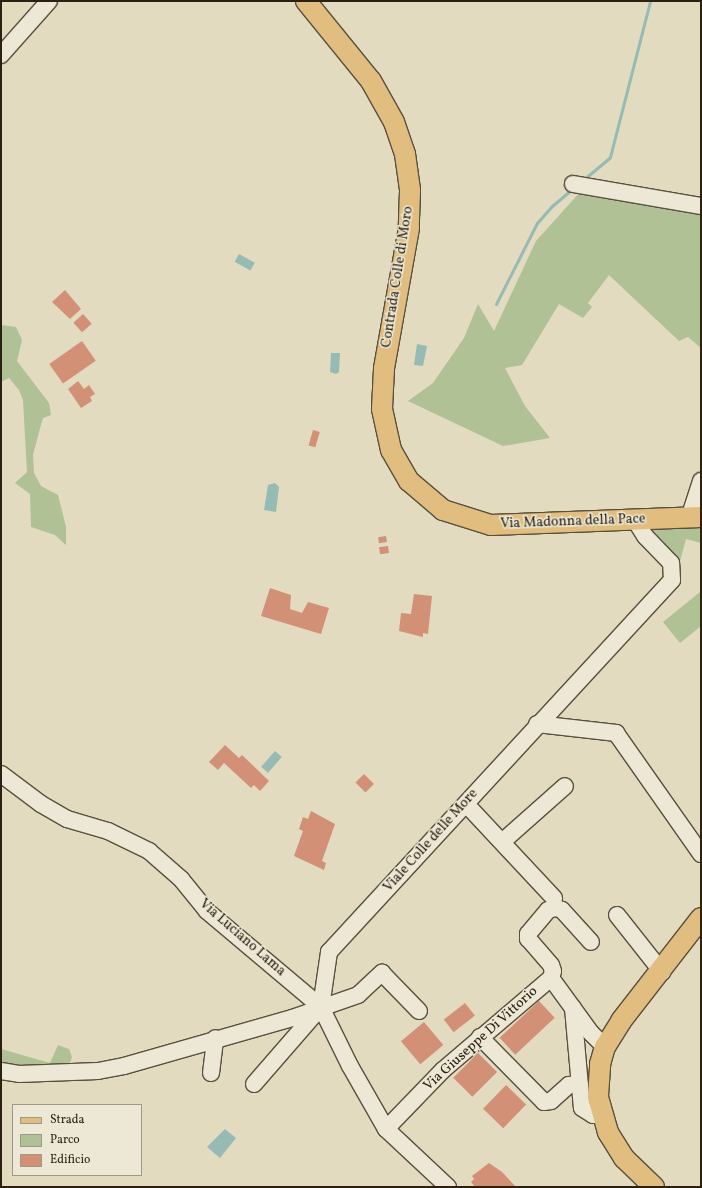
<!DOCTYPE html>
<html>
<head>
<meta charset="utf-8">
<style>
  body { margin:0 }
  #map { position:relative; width:702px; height:1188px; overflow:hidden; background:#e2dbbf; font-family:Vollkorn,serif }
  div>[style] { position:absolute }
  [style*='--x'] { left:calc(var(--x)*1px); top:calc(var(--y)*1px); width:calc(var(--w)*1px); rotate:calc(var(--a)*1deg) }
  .green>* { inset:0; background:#afc195 }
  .water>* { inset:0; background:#95bbb4; transform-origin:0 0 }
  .stream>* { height:3px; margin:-1.5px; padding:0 1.5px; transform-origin:1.5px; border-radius:1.5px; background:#95bbb4 }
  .building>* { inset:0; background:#d29076; transform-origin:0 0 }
  .roads { filter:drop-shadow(1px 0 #594f3d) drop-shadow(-1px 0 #594f3d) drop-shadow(0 1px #594f3d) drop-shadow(0 -1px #594f3d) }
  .minor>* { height:16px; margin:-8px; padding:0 8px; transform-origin:8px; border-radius:8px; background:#ece8d5 }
  .major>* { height:20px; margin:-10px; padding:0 10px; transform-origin:10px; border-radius:10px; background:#e1be80 }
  span { translate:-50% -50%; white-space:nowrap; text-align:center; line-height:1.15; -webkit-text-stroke:3px #ece8d5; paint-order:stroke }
  .street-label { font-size:14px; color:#2b2012 }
  .frame { position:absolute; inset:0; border:2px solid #2b2012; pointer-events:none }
  .legend { position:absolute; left:12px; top:1104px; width:130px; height:72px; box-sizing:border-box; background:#ece8d5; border:1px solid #9f9887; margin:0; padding:5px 7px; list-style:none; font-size:12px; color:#2b2012 }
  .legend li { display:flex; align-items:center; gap:8px; height:20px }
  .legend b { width:20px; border:1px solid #9f9887 }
</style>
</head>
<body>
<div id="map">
  <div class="green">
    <i style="clip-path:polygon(582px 190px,701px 211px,701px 348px,688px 337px,679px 341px,609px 275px,588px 303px,592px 307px,583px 318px,559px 304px,522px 365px,505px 368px,525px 406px,550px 438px,503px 446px,408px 401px,433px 383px,464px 338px,478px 304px,494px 331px,536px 241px)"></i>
    <i style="clip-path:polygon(1px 325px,16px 327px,22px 340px,17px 361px,49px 403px,51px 415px,43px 418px,40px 428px,33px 455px,34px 473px,41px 486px,58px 495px,66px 527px,66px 545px,55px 535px,31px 527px,30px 494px,15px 483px,27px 472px,23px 400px,19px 390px,9px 378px,1px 382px)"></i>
    <i style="clip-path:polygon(701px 527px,701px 543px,686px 539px,679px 565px,650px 536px,652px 530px)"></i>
    <i style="clip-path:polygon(700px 592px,701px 626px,680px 643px,663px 622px)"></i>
    <i style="clip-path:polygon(58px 1045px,69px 1049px,72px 1057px,68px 1070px,1px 1069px,1px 1049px,50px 1063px)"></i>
  </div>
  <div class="water">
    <i style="left:239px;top:254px;width:18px;height:9px;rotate:29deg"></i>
    <i style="clip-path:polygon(417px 344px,427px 346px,423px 366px,414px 365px)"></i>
    <i style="clip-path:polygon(331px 353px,340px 353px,339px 372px,336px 374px,330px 372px)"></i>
    <i style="clip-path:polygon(275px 483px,279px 487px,276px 512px,264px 510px,268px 485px)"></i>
    <i style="left:275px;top:751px;width:9px;height:21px;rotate:41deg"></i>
    <i style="clip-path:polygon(225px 1129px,236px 1138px,220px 1158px,207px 1147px)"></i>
  </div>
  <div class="stream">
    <i style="--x:583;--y:180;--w:35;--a:-40"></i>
    <i style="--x:610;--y:157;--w:161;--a:-75.6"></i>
    <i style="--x:496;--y:304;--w:91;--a:-63.2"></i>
    <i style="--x:537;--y:223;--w:23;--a:-49"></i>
    <i style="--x:552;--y:206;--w:25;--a:-40"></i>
  </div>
  <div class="building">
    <i style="clip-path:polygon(65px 290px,81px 309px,70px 319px,52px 302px)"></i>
    <i style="left:83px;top:314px;width:13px;height:13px;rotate:48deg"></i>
    <i style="left:82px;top:341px;width:24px;height:40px;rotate:55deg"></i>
    <i style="clip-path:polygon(78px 381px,84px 389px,89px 385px,95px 394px,90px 397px,92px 401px,81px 408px,68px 389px)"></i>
    <i style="left:313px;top:430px;width:7px;height:16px;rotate:16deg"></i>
    <i style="left:386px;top:536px;width:6px;height:8px;rotate:81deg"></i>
    <i style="left:388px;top:546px;width:7px;height:9px;rotate:82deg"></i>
    <i style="clip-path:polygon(270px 588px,291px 595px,290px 609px,302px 613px,308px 602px,329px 608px,321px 634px,261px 616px)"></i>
    <i style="clip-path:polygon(414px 594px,432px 596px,428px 634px,423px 633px,423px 637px,399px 631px,401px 613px,411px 614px)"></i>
    <i style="clip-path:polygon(225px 745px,239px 758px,242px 755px,269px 781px,260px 791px,254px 785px,251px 788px,224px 763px,218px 770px,209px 762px)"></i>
    <i style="left:364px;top:774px;width:14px;height:12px;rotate:45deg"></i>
    <i style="clip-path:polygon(311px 811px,335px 824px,322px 861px,326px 863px,324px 870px,294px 856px,303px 831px,299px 829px,303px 817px,308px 819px)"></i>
    <i style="left:539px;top:1001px;width:23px;height:54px;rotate:47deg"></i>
    <i style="left:465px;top:1003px;width:16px;height:27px;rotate:52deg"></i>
    <i style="left:424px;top:1022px;width:30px;height:30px;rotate:50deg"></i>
    <i style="left:478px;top:1053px;width:27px;height:35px;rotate:45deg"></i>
    <i style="left:506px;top:1085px;width:28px;height:33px;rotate:44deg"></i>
    <i style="clip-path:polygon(489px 1163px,502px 1172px,516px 1187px,475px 1187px,471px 1182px,474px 1179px,472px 1176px)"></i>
  </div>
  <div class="roads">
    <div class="minor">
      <i style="--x:1;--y:55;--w:72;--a:-48.4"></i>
      <i style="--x:573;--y:184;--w:130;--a:9.8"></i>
      <i style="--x:689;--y:518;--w:39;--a:-72"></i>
      <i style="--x:537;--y:724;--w:80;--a:6.5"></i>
      <i style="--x:616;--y:733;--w:148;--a:54.9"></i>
      <i style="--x:1;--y:774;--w:50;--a:36.9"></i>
      <i style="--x:41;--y:804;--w:30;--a:30"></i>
      <i style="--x:67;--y:819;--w:43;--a:16.3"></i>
      <i style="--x:108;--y:831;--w:46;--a:26"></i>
      <i style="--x:149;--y:851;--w:43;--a:41.2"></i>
      <i style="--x:181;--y:879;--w:41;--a:50.9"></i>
      <i style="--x:207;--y:911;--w:149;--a:40.1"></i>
      <i style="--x:466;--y:804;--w:129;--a:46.9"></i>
      <i style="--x:502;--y:842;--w:84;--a:-41.6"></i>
      <i style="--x:617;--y:915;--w:73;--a:51.7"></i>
      <i style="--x:551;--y:978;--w:7;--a:-74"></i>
      <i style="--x:553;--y:971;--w:6;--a:-108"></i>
      <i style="--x:551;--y:965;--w:35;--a:-131"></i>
      <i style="--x:528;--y:939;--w:5;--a:-90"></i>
      <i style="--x:528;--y:934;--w:31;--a:-50"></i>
      <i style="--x:548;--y:910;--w:8;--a:-14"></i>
      <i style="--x:556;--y:908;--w:6;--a:18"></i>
      <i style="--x:562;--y:910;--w:43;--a:47.8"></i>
      <i style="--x:551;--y:978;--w:68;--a:54"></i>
      <i style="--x:591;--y:1033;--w:20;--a:45"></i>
      <i style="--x:573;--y:1008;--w:100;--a:84.9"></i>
      <i style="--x:582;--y:1108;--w:13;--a:32"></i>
      <i style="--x:593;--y:1115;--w:8;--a:-14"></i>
      <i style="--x:480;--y:1037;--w:91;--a:45.4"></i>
      <i style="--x:544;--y:1102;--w:7;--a:-8"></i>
      <i style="--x:551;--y:1101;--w:24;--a:-42"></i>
      <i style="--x:569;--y:1085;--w:11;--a:-5"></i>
      <i style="--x:1;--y:1071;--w:18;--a:9"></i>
      <i style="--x:19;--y:1074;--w:79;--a:-2.2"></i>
      <i style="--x:98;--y:1071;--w:26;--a:-11"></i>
      <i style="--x:124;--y:1066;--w:175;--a:-15.9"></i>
      <i style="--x:292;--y:1018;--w:70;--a:-19.2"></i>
      <i style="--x:358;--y:995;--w:33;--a:-43"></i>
      <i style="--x:382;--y:973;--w:53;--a:45.8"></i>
      <i style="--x:211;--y:1073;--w:35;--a:-83"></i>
      <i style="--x:254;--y:1084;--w:101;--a:-49"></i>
      <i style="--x:386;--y:1129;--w:82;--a:-46"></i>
      <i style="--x:443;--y:1070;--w:142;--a:-40.4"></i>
      <i style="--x:448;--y:1187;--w:85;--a:-136.9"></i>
      <i style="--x:386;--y:1129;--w:73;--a:-119.7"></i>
      <i style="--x:350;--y:1066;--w:66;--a:-116.2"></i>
      <i style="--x:321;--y:1007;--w:56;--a:-81.7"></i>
      <i style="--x:329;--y:952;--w:506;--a:-47.32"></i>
      <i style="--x:672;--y:580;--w:17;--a:-93"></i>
      <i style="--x:671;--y:563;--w:37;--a:-134"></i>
      <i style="--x:645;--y:536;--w:19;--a:-122"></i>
    </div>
    <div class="major">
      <i style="--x:306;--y:1;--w:103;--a:50.9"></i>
      <i style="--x:371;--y:81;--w:47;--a:60.7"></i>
      <i style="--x:394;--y:122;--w:34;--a:71"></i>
      <i style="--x:405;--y:154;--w:37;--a:82"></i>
      <i style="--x:410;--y:191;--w:37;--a:92"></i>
      <i style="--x:409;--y:228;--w:143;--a:100.1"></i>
      <i style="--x:384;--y:369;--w:40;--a:92.9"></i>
      <i style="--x:382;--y:409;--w:42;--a:77.6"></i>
      <i style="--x:391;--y:450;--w:36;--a:60"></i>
      <i style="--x:409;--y:481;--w:45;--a:40.5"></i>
      <i style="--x:443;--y:510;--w:50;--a:17.4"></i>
      <i style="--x:491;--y:525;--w:210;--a:-2.2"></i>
      <i style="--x:654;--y:1187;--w:42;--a:-136"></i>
      <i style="--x:624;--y:1158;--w:31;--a:-122"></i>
      <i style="--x:608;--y:1132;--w:37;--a:-106"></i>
      <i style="--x:598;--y:1096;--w:32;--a:-86"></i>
      <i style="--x:600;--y:1064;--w:18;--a:-74"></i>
      <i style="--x:605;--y:1047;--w:31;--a:-58"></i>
      <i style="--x:621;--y:1021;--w:130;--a:-52.2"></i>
    </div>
  </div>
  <div class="street-label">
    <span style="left:398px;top:277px;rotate:-81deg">Contrada Colle di Moro</span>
    <span style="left:573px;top:522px;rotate:-2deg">Via Madonna della Pace</span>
    <span style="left:431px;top:841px;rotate:-48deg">Viale Colle delle More</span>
    <span style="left:242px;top:938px;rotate:41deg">Via Luciano Lama</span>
    <span style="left:481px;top:1039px;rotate:-42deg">Via Giuseppe Di Vittorio</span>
  </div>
  <div class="frame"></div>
  <ul class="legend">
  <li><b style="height:5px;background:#e1be80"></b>Strada</li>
  <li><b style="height:11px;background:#afc195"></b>Parco</li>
  <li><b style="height:11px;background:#d29076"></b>Edificio</li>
  </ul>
</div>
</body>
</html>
